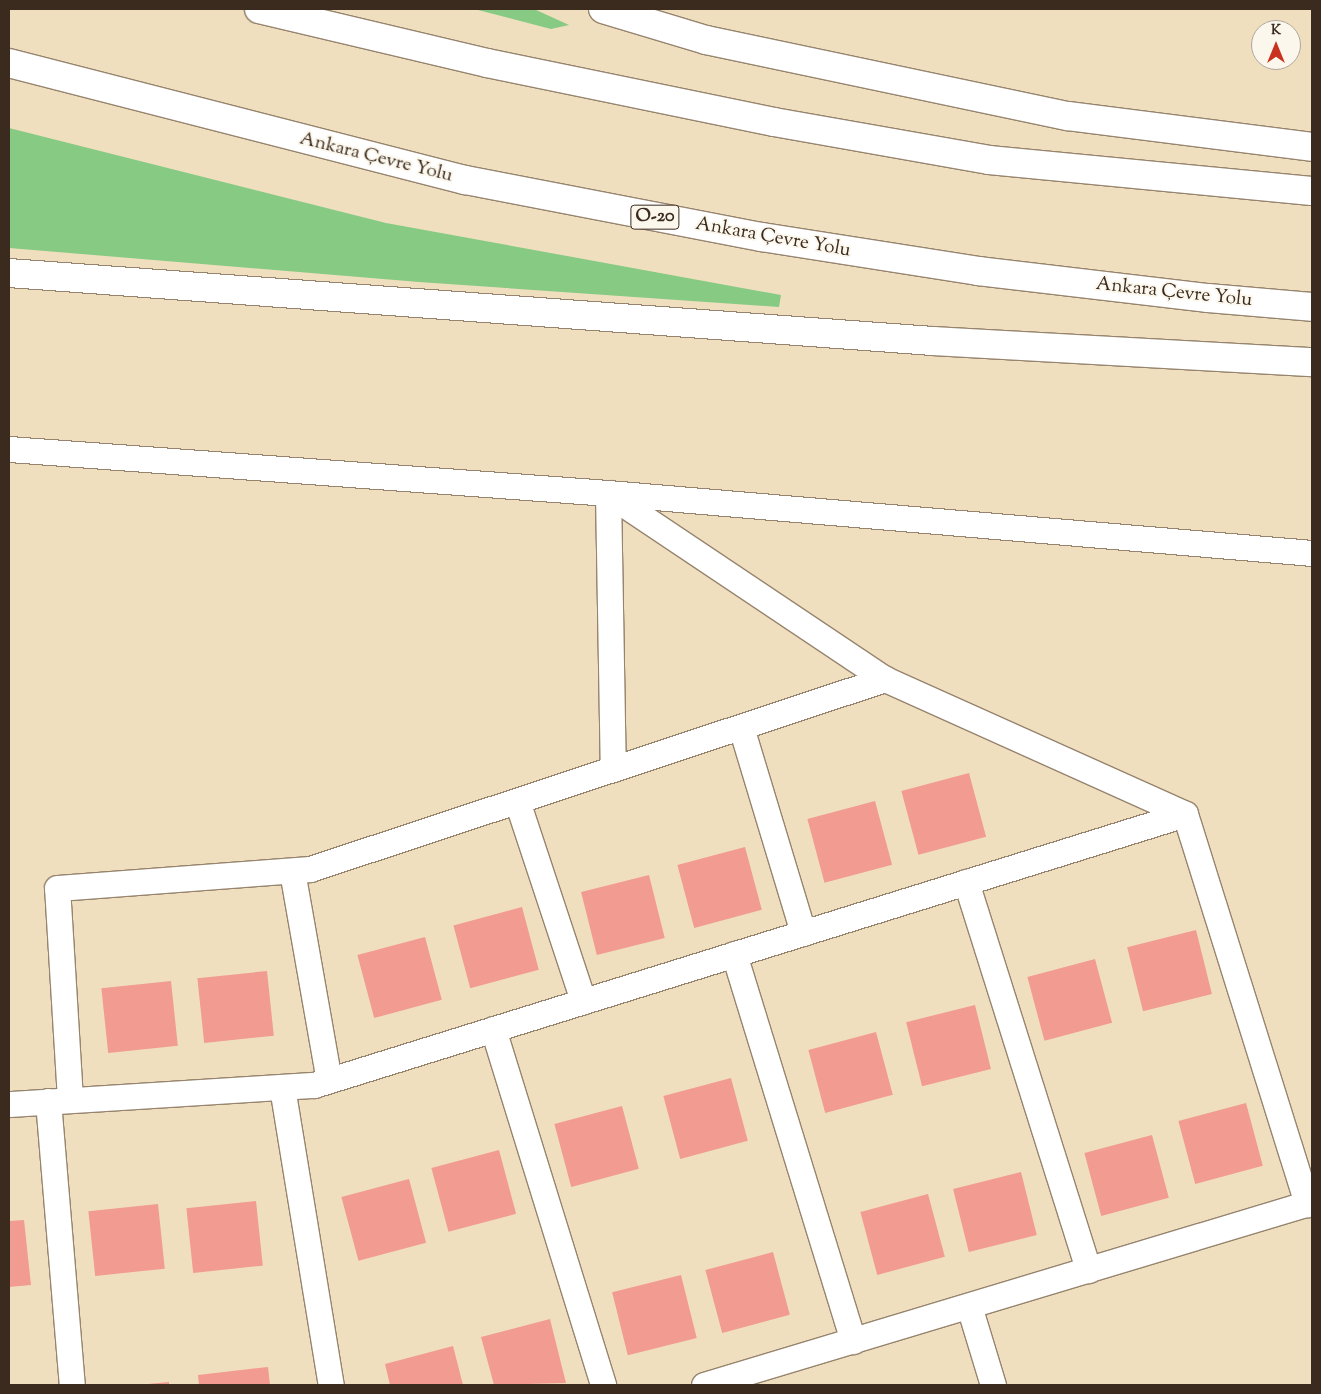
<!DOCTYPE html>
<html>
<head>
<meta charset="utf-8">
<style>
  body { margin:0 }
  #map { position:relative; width:1321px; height:1394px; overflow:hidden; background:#f0dfbf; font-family:"Sorts Mill Goudy",serif }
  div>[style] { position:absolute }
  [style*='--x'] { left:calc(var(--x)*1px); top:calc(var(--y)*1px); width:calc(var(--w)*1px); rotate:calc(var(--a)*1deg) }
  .green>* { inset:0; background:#86ca83 }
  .building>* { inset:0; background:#f19b91; transform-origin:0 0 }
  .roads { filter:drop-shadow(1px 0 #96846e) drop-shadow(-1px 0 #96846e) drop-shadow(0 1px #96846e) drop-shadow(0 -1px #96846e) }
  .minor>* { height:25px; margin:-12.5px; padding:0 12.5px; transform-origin:12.5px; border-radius:12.5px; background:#fff }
  .motorway>* { height:28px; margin:-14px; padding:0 14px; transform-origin:14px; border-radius:14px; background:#fff }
  span { translate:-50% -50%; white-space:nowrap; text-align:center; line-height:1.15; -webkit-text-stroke:4px #fbf7ec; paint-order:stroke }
  .shield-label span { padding:1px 4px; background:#fbf7ec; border:1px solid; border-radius:4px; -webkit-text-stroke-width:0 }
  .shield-label { font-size:18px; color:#3b2a1e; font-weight:700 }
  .street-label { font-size:19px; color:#3b2a1e }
  .frame { position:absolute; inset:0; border:10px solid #3b2a1e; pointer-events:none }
  .north { position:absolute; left:1251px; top:20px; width:50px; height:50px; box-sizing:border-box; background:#fbf7ec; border:1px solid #aea59a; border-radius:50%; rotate:0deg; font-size:14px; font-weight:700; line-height:20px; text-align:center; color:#3b2a1e }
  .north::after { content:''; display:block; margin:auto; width:18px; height:22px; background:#c8321e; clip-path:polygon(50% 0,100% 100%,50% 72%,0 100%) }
</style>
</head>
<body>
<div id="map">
  <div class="green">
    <i style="clip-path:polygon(474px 9px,534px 9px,569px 25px,551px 29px)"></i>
    <i style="clip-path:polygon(9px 128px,386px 223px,781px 295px,779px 307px,419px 282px,9px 248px)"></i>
  </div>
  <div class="building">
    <i style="left:969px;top:773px;width:66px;height:70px;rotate:75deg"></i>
    <i style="left:875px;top:801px;width:66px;height:70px;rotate:75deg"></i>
    <i style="left:745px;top:847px;width:65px;height:70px;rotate:75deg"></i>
    <i style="left:649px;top:875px;width:65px;height:70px;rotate:76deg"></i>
    <i style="left:522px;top:907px;width:65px;height:71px;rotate:75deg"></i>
    <i style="left:1196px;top:930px;width:66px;height:71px;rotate:76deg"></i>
    <i style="left:425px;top:937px;width:65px;height:70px;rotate:75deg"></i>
    <i style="left:1095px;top:959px;width:66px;height:70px;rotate:75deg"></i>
    <i style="left:267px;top:971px;width:65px;height:70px;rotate:84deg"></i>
    <i style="left:171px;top:981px;width:65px;height:70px;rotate:84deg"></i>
    <i style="left:975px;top:1005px;width:66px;height:71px;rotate:76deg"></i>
    <i style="left:876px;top:1032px;width:65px;height:70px;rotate:75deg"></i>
    <i style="left:731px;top:1078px;width:65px;height:70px;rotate:75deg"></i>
    <i style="left:1246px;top:1103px;width:65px;height:70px;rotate:75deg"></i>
    <i style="left:622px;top:1106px;width:65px;height:70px;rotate:75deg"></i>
    <i style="left:1152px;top:1135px;width:65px;height:70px;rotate:75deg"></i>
    <i style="left:499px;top:1150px;width:66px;height:70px;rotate:75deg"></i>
    <i style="left:1021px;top:1172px;width:65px;height:70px;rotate:76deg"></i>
    <i style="left:409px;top:1179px;width:66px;height:70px;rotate:75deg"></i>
    <i style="left:928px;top:1194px;width:65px;height:70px;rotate:75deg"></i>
    <i style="left:256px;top:1201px;width:65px;height:70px;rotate:84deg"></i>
    <i style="left:158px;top:1204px;width:65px;height:70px;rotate:84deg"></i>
    <i style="clip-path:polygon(24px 1220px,31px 1285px,9px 1287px,9px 1221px)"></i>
    <i style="left:773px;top:1252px;width:65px;height:70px;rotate:75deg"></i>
    <i style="left:681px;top:1275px;width:65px;height:71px;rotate:76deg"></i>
    <i style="clip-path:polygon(550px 1319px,566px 1383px,494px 1385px,481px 1337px)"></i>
    <i style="clip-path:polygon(453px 1346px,463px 1385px,390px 1385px,385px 1364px)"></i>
    <i style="clip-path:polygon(268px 1367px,270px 1385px,199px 1385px,198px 1375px)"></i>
    <i style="clip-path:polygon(169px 1382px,169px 1385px,148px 1385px,148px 1384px)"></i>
  </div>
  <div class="roads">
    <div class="minor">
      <i style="--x:9;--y:449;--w:601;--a:4.2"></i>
      <i style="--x:608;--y:493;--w:707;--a:4.87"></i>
      <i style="--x:608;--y:493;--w:276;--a:89"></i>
      <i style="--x:610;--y:495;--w:331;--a:33.8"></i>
      <i style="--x:885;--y:679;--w:329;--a:24.2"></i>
      <i style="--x:741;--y:727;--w:215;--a:73.2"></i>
      <i style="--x:517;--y:801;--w:211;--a:71.7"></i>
      <i style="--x:292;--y:871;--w:212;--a:80"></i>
      <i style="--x:966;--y:882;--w:407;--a:72.5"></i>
      <i style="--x:734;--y:954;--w:405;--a:72.9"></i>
      <i style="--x:493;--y:1029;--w:373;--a:72.8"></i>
      <i style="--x:282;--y:1087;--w:302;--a:80.7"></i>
      <i style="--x:70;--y:1099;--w:211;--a:-93.5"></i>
      <i style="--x:57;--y:888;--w:254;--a:-4.3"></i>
      <i style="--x:310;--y:869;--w:606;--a:-18.29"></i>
      <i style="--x:48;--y:1101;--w:285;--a:85.2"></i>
      <i style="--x:9;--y:1104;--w:306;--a:-3.6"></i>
      <i style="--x:314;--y:1085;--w:912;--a:-17.28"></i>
      <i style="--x:1185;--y:814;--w:409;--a:72.6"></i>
      <i style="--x:969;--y:1306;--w:83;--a:73.1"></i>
      <i style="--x:704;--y:1385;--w:635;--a:-16.75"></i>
    </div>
    <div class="motorway">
      <i style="--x:259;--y:9;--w:234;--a:13.3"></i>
      <i style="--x:487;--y:63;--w:293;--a:11.6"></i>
      <i style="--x:774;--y:122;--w:218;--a:10"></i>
      <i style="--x:989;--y:160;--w:324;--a:5.5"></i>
      <i style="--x:603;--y:9;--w:108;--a:16.8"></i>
      <i style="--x:706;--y:40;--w:370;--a:11.9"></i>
      <i style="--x:1068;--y:116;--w:246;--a:7.2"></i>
      <i style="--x:9;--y:63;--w:471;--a:14.4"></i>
      <i style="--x:465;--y:180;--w:302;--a:10.9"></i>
      <i style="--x:762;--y:237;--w:219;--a:8.9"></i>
      <i style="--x:978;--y:271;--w:232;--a:6.7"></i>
      <i style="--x:1208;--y:298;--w:104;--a:4.9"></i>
      <i style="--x:9;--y:273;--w:926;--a:4.21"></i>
      <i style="--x:933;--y:341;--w:380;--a:3.2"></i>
    </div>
  </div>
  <div class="shield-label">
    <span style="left:655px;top:217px">O-20</span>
  </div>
  <div class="street-label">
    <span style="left:376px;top:158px;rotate:14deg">Ankara Çevre Yolu</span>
    <span style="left:773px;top:238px;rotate:10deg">Ankara Çevre Yolu</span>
    <span style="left:1174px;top:293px;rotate:6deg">Ankara Çevre Yolu</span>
  </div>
  <div class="frame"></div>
  <div class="north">K</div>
</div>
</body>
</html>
